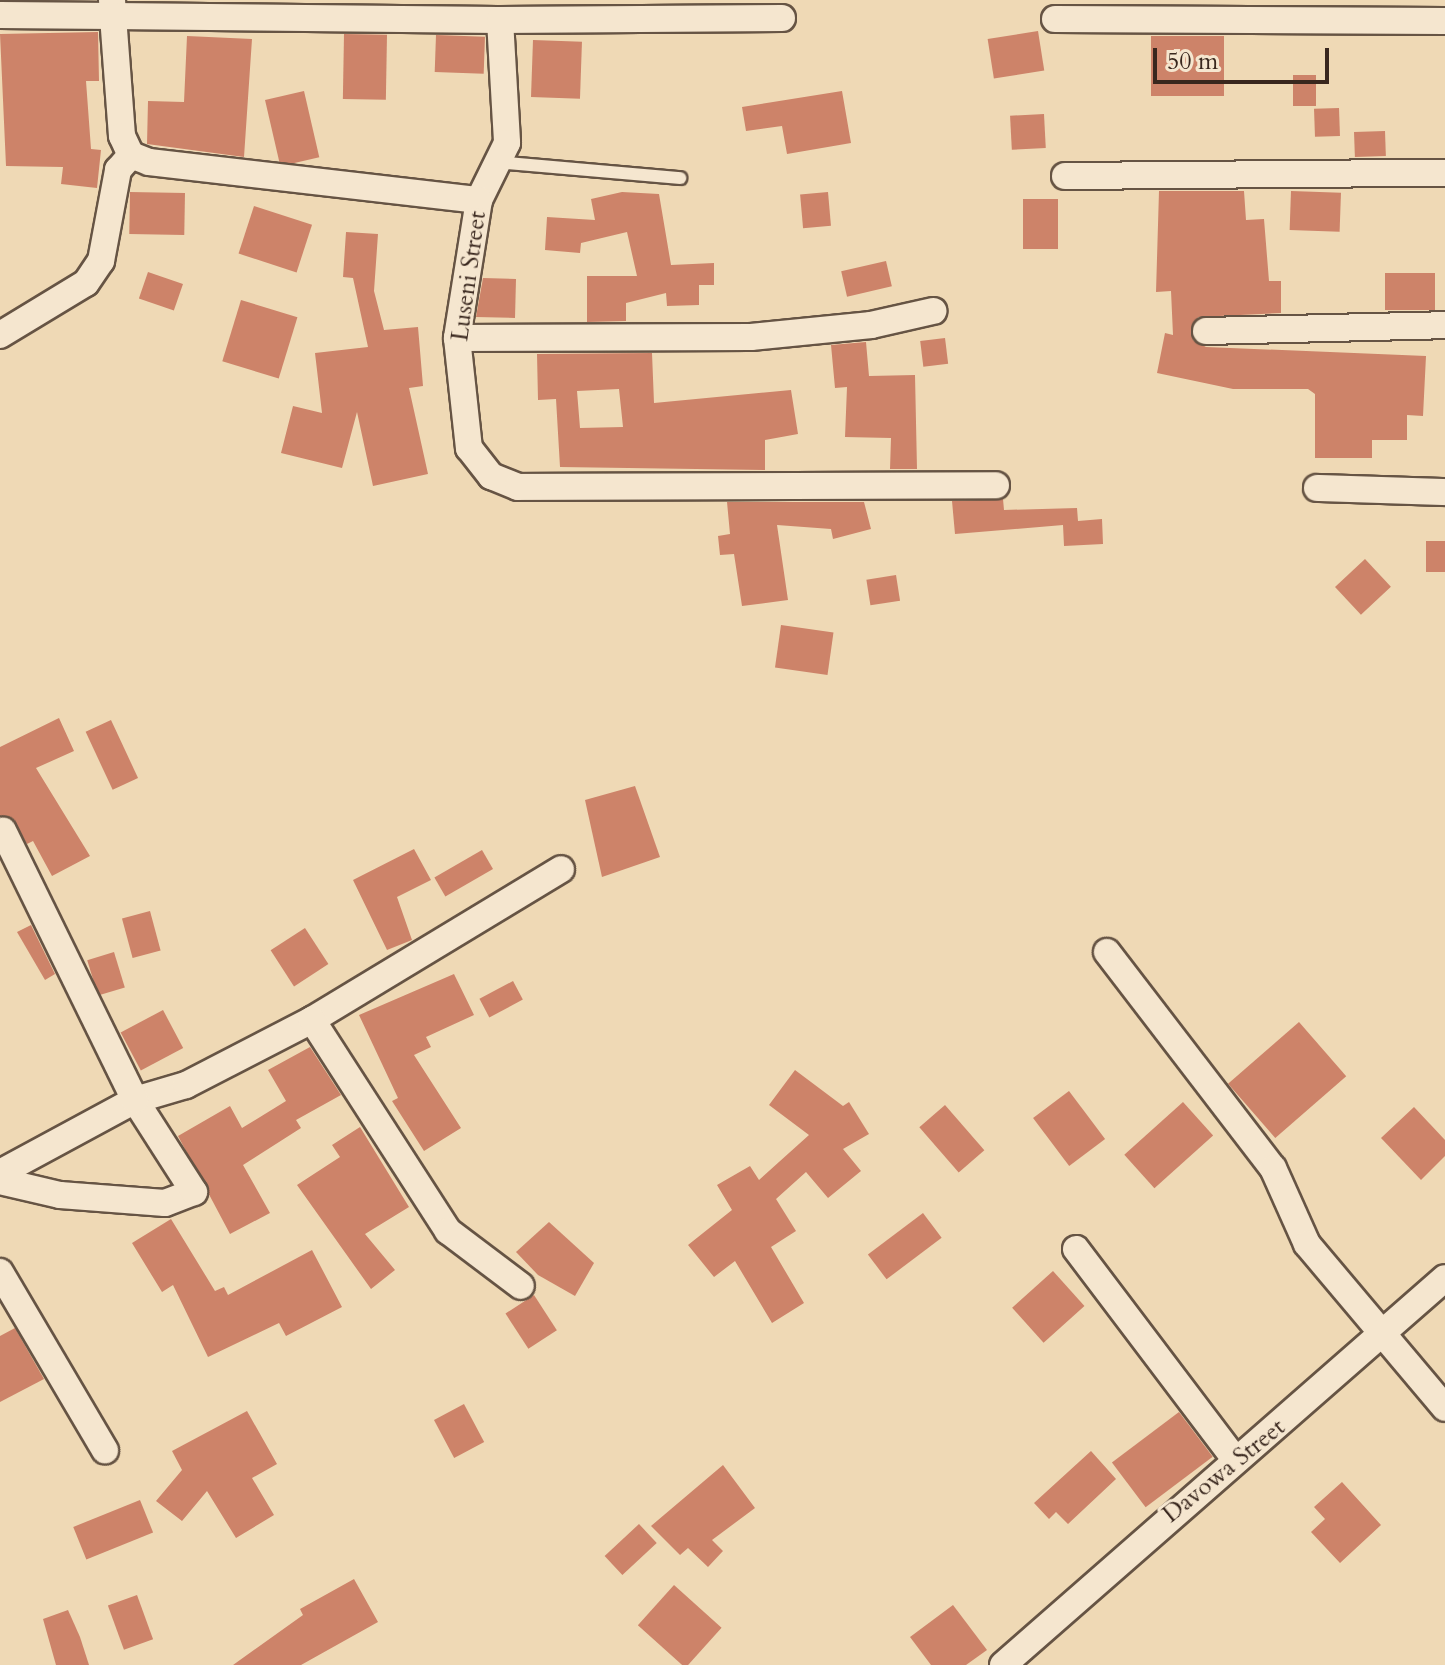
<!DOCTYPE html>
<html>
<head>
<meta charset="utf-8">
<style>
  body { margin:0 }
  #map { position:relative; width:1445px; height:1665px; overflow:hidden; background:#efd9b5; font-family:Cardo,serif }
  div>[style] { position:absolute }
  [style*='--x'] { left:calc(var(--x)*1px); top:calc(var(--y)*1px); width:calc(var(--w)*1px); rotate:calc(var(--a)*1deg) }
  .building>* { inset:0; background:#cd8369; transform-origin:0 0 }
  .roads { filter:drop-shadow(2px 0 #665444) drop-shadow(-2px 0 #665444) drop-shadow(0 2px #665444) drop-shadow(0 -2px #665444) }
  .lane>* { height:12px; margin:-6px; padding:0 6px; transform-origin:6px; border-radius:6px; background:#f5e6cf }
  .street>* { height:26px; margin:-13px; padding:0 13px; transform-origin:13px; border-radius:13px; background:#f5e6cf }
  span { translate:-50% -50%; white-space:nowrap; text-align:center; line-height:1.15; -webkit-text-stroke:6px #f5e6cf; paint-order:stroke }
  .street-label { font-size:24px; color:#39271e }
  .scale { position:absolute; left:1153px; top:48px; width:176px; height:36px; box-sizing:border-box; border:4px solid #39271e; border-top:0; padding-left:10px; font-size:24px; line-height:28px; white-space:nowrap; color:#39271e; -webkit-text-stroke:6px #f5e6cf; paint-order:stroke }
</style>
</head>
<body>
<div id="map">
  <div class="building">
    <i style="left:1038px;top:31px;width:40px;height:51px;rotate:81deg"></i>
    <i style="clip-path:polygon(98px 32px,99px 81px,86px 81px,91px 149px,101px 150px,97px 188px,61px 184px,63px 167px,6px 166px,0 34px)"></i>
    <i style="left:344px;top:34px;width:43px;height:65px;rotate:1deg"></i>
    <i style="left:436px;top:35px;width:49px;height:37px;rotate:2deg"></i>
    <i style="clip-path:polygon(187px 36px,252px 39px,244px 157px,147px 144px,148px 101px,184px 102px)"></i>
    <i style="left:1151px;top:36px;width:73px;height:60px"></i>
    <i style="left:533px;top:40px;width:49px;height:57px;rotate:2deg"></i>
    <i style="left:1293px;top:75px;width:23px;height:31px"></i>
    <i style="left:304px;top:91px;width:68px;height:40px;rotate:77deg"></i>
    <i style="clip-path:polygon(842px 91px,851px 143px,787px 154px,782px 126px,746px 131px,742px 107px)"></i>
    <i style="left:1339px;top:108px;width:28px;height:25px;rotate:88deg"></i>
    <i style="left:1044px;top:114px;width:34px;height:34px;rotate:87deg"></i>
    <i style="left:1385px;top:131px;width:25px;height:31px;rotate:88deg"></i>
    <i style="clip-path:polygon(1159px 191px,1244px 191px,1246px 220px,1264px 219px,1269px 281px,1281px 281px,1281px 313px,1198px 317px,1193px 340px,1206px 347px,1426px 356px,1423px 416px,1407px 415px,1407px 440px,1372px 440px,1372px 458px,1315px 458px,1315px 394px,1308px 389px,1233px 389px,1157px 373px,1165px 333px,1173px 335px,1171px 291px,1156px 292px)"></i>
    <i style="left:1291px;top:191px;width:50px;height:39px;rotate:2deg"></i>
    <i style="left:130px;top:192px;width:55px;height:42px;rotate:1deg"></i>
    <i style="clip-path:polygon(622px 192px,659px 194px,671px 265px,714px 263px,714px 285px,699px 285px,699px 305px,667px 306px,666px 293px,626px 303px,626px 321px,587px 322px,587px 276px,637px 276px,627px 232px,581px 243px,580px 253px,545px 250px,547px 217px,595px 220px,591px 199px)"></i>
    <i style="left:828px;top:192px;width:34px;height:28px;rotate:85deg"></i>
    <i style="left:1023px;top:199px;width:35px;height:50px"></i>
    <i style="left:254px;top:206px;width:61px;height:50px;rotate:18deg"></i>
    <i style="clip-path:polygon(346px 232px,378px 234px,374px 291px,384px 330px,418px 327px,423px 386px,409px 388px,428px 474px,373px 486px,357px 412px,342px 468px,281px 453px,293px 406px,322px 413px,315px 353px,368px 347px,353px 278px,343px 277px)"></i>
    <i style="left:886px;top:261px;width:26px;height:46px;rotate:77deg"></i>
    <i style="left:148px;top:272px;width:37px;height:28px;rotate:19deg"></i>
    <i style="left:1385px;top:273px;width:50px;height:37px"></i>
    <i style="clip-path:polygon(483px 278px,516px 279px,515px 318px,476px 317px)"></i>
    <i style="left:241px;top:300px;width:59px;height:64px;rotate:17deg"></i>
    <i style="left:945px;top:338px;width:26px;height:25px;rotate:83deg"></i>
    <i style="clip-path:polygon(866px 342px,869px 376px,915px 375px,917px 469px,890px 469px,891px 438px,845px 437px,847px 387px,835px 388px,831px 345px)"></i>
    <i style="clip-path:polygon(evenodd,652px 353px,654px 403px,791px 390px,798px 434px,765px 440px,765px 470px,560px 467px,556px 399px,538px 400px,537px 354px,652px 353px,619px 389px,623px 427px,580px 428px,577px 391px,619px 389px)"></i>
    <i style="clip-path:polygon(1003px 499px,1004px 510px,1077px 508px,1078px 521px,1102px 519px,1103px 544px,1064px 546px,1063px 525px,955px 534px,952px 501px)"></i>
    <i style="clip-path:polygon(727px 502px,864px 502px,871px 529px,833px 539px,831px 529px,777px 525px,788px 600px,742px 606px,734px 554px,720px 555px,718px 536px,730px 534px)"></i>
    <i style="left:1426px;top:541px;width:19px;height:31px"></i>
    <i style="left:1365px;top:559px;width:38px;height:41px;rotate:47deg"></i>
    <i style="left:896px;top:575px;width:26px;height:30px;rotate:81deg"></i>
    <i style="left:781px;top:625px;width:53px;height:43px;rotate:8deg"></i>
    <i style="clip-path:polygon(59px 718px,74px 751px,36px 768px,90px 856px,52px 876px,33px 841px,27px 844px,12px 818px,0 816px,0 747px)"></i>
    <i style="left:111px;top:720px;width:64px;height:28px;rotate:65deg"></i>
    <i style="clip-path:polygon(635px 786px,660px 857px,602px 877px,585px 800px)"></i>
    <i style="clip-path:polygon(414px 849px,431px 880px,397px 897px,412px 940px,387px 950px,353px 880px)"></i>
    <i style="left:482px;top:850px;width:22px;height:55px;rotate:60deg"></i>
    <i style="left:150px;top:911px;width:41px;height:29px;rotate:75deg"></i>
    <i style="clip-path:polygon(31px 925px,55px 974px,45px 980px,17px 932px)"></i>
    <i style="left:305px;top:928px;width:43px;height:41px;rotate:57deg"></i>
    <i style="left:114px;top:952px;width:37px;height:28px;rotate:73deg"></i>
    <i style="clip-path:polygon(454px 974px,474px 1015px,426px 1037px,431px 1047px,414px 1055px,461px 1128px,424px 1151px,392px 1101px,398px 1098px,359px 1015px)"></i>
    <i style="left:513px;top:981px;width:21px;height:38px;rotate:62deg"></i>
    <i style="left:163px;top:1010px;width:43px;height:48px;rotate:62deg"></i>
    <i style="left:1299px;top:1022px;width:72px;height:94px;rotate:49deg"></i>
    <i style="clip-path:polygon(310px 1047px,341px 1095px,296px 1120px,301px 1128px,243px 1165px,270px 1213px,230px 1234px,178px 1136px,230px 1106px,242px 1128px,286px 1101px,268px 1070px)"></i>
    <i style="clip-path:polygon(795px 1070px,843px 1106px,849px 1102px,869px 1134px,843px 1149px,861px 1171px,828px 1198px,806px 1172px,776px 1199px,796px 1231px,771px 1247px,804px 1303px,772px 1323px,735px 1261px,714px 1277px,688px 1245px,732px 1210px,717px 1185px,750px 1166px,759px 1180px,809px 1135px,769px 1105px)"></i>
    <i style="left:1069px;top:1091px;width:60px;height:45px;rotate:53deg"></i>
    <i style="left:1183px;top:1102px;width:45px;height:79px;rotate:48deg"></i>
    <i style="left:945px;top:1105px;width:60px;height:34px;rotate:49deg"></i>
    <i style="clip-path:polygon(1414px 1107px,1445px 1140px,1445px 1156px,1421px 1180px,1381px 1138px)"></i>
    <i style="clip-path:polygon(360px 1127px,409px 1207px,365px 1234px,395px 1270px,371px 1289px,297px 1185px,340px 1157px,332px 1145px)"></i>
    <i style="left:923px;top:1213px;width:31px;height:69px;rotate:53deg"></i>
    <i style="clip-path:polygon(171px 1219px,215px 1291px,224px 1287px,228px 1295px,312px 1250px,342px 1307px,286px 1336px,279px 1323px,208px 1357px,173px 1285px,162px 1292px,132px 1243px)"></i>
    <i style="clip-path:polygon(549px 1222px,594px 1263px,575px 1296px,538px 1275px,516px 1252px)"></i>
    <i style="left:1053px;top:1271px;width:47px;height:55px;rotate:48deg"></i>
    <i style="left:534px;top:1295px;width:42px;height:34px;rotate:57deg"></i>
    <i style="clip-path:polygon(15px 1328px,44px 1379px,0 1402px,0 1336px)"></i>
    <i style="left:464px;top:1404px;width:43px;height:34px;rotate:62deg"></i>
    <i style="clip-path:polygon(247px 1411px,277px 1464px,252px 1478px,274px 1515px,236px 1538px,207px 1491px,182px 1521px,156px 1501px,182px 1470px,172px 1451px)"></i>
    <i style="left:1179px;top:1412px;width:56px;height:84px;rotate:53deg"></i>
    <i style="clip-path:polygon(1091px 1451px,1116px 1479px,1068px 1524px,1056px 1512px,1049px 1519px,1034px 1503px)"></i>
    <i style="clip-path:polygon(723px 1465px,755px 1508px,712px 1540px,723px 1551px,708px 1567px,688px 1548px,680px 1555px,651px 1526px)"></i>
    <i style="clip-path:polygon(1342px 1482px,1381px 1525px,1340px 1563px,1311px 1532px,1325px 1519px,1314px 1507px)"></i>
    <i style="left:140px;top:1500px;width:35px;height:72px;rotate:68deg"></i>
    <i style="left:639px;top:1524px;width:26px;height:47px;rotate:47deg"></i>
    <i style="clip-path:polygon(354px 1579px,378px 1622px,301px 1665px,233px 1665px,303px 1615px,300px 1609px)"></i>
    <i style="left:674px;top:1585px;width:64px;height:54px;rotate:42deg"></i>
    <i style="left:137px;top:1595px;width:47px;height:31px;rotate:70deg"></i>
    <i style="clip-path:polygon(953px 1605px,987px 1650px,966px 1665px,931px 1665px,910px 1637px)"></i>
    <i style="clip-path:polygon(68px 1610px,80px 1637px,89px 1665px,56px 1665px,43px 1619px)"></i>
  </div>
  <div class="roads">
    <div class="lane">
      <i style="--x:496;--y:162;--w:185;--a:5"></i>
    </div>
    <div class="street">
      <i style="--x:112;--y:0;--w:16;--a:86"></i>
      <i style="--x:113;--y:16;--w:387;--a:0.6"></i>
      <i style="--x:500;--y:20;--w:123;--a:86.7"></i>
      <i style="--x:507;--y:143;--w:64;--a:116.2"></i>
      <i style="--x:479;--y:200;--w:140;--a:99.1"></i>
      <i style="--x:457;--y:338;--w:111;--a:83.8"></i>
      <i style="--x:469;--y:448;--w:36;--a:52"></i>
      <i style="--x:491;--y:476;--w:29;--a:22"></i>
      <i style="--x:518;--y:487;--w:478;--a:-0.2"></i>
      <i style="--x:0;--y:15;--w:113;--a:0.5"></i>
      <i style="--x:113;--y:16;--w:120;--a:85.7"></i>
      <i style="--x:122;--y:136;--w:21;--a:65"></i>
      <i style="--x:131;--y:155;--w:19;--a:21"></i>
      <i style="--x:149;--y:162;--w:332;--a:6.6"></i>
      <i style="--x:1055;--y:19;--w:390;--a:0.3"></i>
      <i style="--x:500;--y:20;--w:282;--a:-0.4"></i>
      <i style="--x:1065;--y:176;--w:380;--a:-0.5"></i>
      <i style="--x:1206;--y:331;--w:239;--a:-1.4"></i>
      <i style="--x:0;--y:335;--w:100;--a:-31.2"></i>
      <i style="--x:86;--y:283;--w:27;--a:-56"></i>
      <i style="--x:101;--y:261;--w:93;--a:-79.4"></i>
      <i style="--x:118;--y:170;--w:20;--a:-49"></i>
      <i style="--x:457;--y:338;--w:294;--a:-0.2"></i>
      <i style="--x:751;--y:337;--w:121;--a:-5.7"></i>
      <i style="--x:871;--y:325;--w:64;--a:-12.7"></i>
      <i style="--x:1317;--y:488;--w:128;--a:1.8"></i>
      <i style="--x:1107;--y:952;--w:272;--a:52.5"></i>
      <i style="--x:1273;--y:1168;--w:83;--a:65.9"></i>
      <i style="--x:1307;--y:1244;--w:214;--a:49.9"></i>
      <i style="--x:312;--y:1020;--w:291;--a:-31.2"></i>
      <i style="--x:0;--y:1173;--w:153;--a:-28.4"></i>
      <i style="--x:135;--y:1100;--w:53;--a:-16.4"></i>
      <i style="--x:186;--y:1085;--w:142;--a:-27.3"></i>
      <i style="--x:312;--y:1020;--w:251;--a:57.2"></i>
      <i style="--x:448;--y:1231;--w:91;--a:37"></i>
      <i style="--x:0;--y:1181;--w:62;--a:13.1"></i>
      <i style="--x:60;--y:1195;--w:105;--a:4.4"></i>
      <i style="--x:165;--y:1203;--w:31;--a:-21"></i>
      <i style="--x:194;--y:1192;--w:109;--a:-122.7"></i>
      <i style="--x:135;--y:1100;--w:300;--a:-116.1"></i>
      <i style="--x:1076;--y:1249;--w:263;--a:52.9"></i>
      <i style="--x:0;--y:1272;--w:207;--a:59.5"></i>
      <i style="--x:1003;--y:1665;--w:587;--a:-41.2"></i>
    </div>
  </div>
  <div class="street-label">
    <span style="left:469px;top:276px;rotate:-82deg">Luseni Street</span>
    <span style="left:1224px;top:1471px;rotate:-39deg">Davowa Street</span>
  </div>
  <div class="scale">50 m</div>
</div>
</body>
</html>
